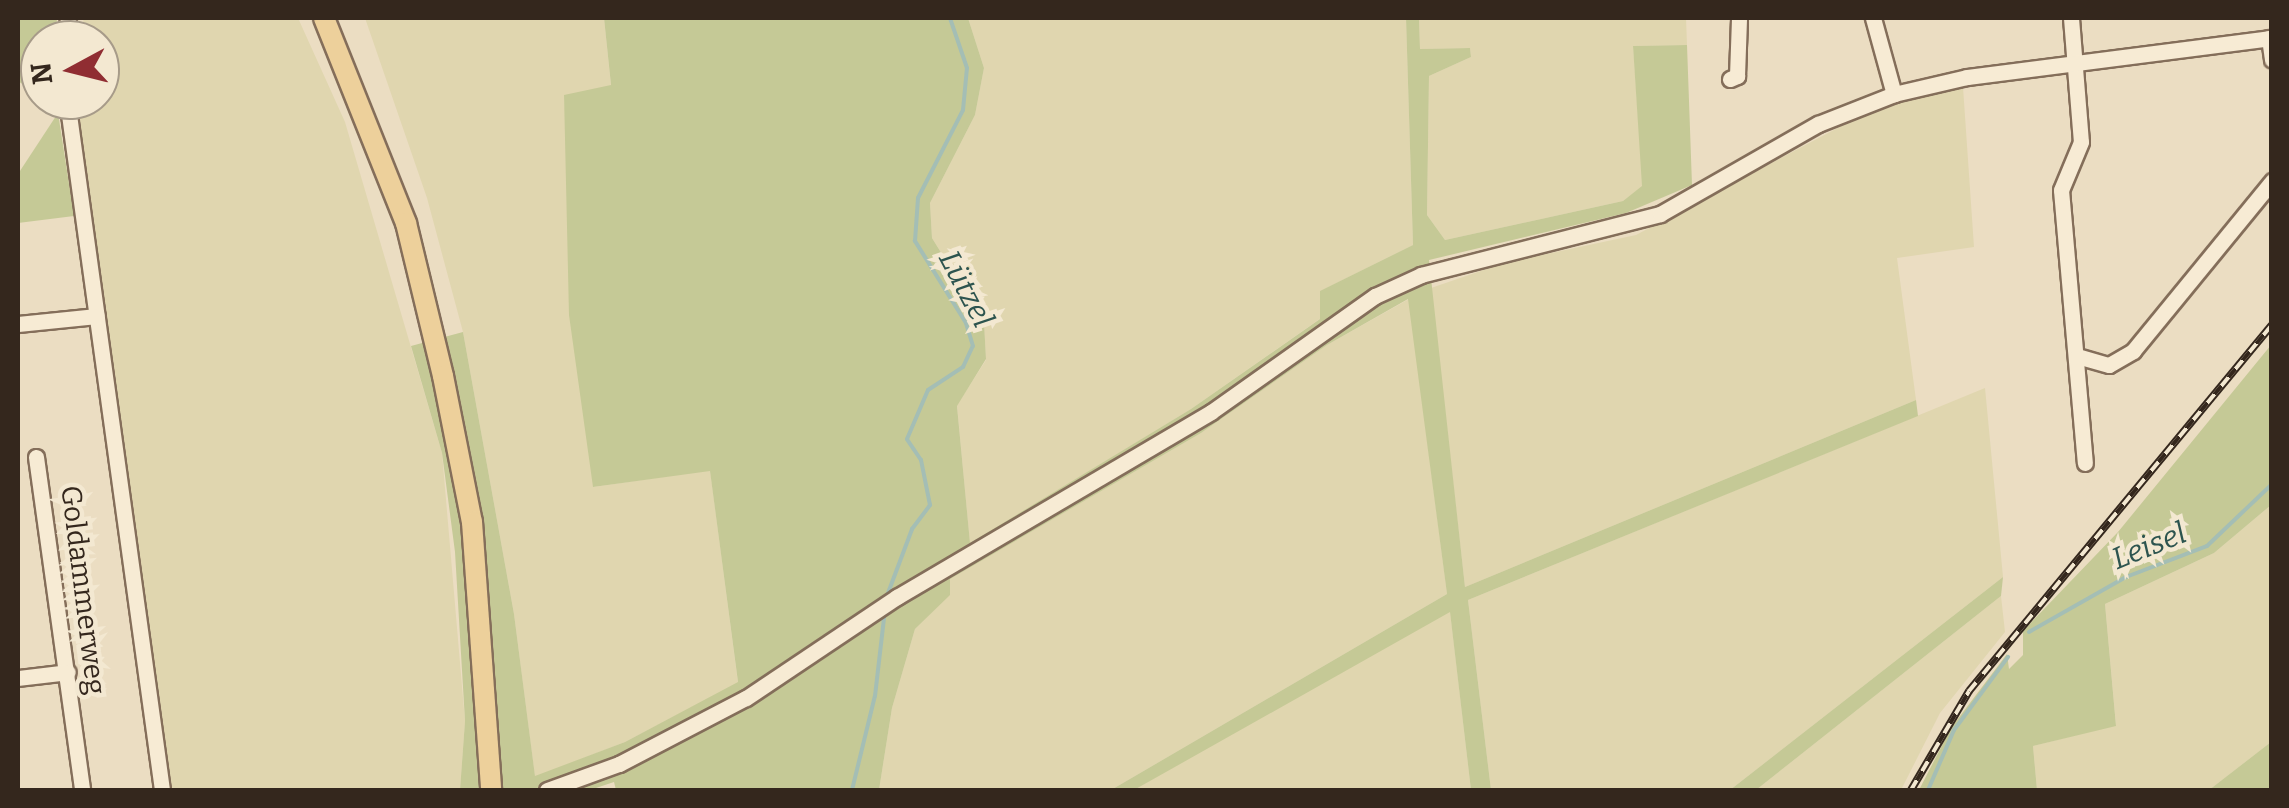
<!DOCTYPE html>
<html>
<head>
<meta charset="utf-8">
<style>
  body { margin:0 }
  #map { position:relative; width:2289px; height:808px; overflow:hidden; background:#ebddc2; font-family:Bitter,serif }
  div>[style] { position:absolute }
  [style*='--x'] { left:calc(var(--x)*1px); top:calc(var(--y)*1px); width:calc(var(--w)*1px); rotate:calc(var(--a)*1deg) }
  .farmland>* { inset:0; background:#e0d6af }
  .green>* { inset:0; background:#c5c996 }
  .stream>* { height:4px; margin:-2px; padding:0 2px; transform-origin:2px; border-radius:2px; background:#a4beb5 }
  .roads { filter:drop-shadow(2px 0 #846e5a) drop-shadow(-2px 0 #846e5a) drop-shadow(0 2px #846e5a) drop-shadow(0 -2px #846e5a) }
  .minor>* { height:15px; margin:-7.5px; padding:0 7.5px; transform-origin:7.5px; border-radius:7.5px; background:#f7ebd4 }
  .major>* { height:20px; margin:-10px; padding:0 10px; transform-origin:10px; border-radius:10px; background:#edd09b }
  .rail>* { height:8px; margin-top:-4px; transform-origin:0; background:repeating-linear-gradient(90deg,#f3e8d1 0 11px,#34271d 0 22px); box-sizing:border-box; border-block:2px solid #34271d }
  span { translate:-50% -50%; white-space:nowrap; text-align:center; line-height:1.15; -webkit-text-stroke:9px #f3e8d1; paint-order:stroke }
  .street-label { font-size:28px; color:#34271d }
  .water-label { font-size:30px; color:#2d544f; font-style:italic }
  .frame { position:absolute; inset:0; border:20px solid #34271d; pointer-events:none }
  .north { position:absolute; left:20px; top:20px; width:100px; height:100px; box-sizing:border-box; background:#f3e8d1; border:2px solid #a79b89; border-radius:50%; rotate:263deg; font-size:28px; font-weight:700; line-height:40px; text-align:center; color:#34271d }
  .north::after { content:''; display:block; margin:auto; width:35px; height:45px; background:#902d32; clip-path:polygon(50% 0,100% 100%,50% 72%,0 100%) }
</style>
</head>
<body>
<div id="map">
  <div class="farmland">
    <i style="clip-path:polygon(84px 18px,298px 18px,345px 122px,442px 453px,465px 721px,460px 790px,170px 790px,77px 100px,100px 100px,100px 40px,79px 40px)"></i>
    <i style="clip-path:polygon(365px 18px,604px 18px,611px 86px,564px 96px,594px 487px,710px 470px,738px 683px,625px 742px,535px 777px,514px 614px,463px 332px,427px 198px)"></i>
    <i style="clip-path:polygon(968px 18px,1406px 18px,1413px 245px,1321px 291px,1321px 318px,1191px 409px,970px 544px,957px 405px,986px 360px,984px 322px,932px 238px,930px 203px,975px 115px,984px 68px)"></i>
    <i style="clip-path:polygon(1419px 18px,1686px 18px,1687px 45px,1633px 46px,1643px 186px,1623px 201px,1445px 240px,1427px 215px,1429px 76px,1471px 57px,1470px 48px,1420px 49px)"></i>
    <i style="clip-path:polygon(1963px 87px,1974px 247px,1897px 258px,1916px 400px,1465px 587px,1431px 288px,1504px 263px,1636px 235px,1879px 106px)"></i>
    <i style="clip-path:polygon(1409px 299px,1447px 594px,1111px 790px,879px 790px,892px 708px,915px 629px,949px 595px,949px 579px,1201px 433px,1327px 345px)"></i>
    <i style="clip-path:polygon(1985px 388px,2003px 577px,1730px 790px,1491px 790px,1468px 600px)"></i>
    <i style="clip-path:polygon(2271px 505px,2271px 742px,2209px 790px,2037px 790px,2033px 746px,2116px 725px,2105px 604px,2214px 553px)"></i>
    <i style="clip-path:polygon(2001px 596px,2005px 632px,1940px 713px,1901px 790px,1756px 790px)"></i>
    <i style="clip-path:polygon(1450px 611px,1471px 790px,1134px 790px,1250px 721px)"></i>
  </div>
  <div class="green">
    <i style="clip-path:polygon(18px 18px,57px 18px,55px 40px,40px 40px,40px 89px,34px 92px,18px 81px)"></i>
    <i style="clip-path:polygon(604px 18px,968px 18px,984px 68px,975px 115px,930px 203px,932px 238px,984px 322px,986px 359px,957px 406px,970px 543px,1191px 409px,1320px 319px,1320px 291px,1413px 245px,1406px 18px,1419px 18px,1420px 49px,1470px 48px,1471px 57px,1429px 76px,1427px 215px,1445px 240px,1623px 201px,1642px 186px,1633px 46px,1687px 45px,1692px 185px,1626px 213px,1429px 260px,1465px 587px,1916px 400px,1918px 416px,1468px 600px,1491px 790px,1471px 790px,1450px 612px,1134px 790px,1111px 790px,1447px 594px,1408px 299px,1327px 345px,1201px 433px,950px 579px,950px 595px,915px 629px,892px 708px,879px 790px,616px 790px,614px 782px,590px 790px,460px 790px,465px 721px,455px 552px,442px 453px,411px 346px,463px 332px,514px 614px,535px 776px,625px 742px,738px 682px,710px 471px,593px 487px,569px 315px,564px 95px,611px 85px)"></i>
    <i style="clip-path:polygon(58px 113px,74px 216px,18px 223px,18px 174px)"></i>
    <i style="clip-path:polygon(2271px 345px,2271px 505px,2214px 553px,2105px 604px,2116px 726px,2033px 746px,2037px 790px,1919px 790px,1951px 728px,2007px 654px,2009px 669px,2023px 655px,2023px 631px,2118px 532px)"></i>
    <i style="clip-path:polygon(2003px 577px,2001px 596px,1756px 790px,1730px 790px)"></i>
    <i style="clip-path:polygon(2271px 742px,2271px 790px,2209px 790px)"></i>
  </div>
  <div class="stream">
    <i style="--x:885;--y:601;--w:77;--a:-69.4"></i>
    <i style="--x:912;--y:529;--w:30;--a:-53"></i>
    <i style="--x:930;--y:505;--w:46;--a:-101.3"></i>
    <i style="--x:921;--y:460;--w:25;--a:-124"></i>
    <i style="--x:907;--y:439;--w:53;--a:-66.8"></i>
    <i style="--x:928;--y:390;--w:42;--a:-33.3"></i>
    <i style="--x:963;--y:367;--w:23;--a:-65"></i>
    <i style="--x:973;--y:346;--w:24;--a:-107"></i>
    <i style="--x:966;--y:323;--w:97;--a:-121.9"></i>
    <i style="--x:915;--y:241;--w:43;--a:-86"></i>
    <i style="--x:918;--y:198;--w:99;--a:-62.9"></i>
    <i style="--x:963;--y:110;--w:42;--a:-84.6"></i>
    <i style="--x:967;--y:68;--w:53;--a:-108.8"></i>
    <i style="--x:2029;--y:632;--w:112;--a:-29.6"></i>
    <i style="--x:2126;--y:577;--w:87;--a:-20.9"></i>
    <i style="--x:2207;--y:546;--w:90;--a:-43.6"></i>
    <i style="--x:852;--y:790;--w:97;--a:-76.3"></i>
    <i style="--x:875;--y:696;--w:87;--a:-83.4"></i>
    <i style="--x:1928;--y:790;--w:65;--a:-66.6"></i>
    <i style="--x:1954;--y:730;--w:91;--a:-53.5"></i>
  </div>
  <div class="roads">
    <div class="minor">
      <i style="--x:1873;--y:18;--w:79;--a:74.6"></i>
      <i style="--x:2071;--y:18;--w:124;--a:85.4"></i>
      <i style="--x:2081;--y:142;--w:52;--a:112.6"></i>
      <i style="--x:2061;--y:190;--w:274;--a:85"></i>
      <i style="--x:2269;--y:38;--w:22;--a:82"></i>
      <i style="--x:66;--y:40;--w:22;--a:-85"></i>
      <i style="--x:1730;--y:79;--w:8;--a:-23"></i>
      <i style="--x:1737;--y:76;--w:58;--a:-88"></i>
      <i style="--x:67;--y:100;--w:697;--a:82.16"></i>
      <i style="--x:18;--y:324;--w:79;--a:-5.8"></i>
      <i style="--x:2077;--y:356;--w:33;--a:16"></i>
      <i style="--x:2109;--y:365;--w:28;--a:-30"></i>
      <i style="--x:2133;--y:351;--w:220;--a:-50.7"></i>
      <i style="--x:36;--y:457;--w:336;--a:82.1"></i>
      <i style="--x:18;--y:678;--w:50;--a:-6.8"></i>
      <i style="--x:547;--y:790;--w:77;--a:-19.9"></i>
      <i style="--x:619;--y:764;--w:143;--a:-27.5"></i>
      <i style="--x:746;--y:698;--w:182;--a:-33.8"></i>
      <i style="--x:897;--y:597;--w:364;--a:-30.5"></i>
      <i style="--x:1211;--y:412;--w:201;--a:-35.3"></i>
      <i style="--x:1375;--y:296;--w:51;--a:-24.5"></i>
      <i style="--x:1421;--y:275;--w:247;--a:-14.3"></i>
      <i style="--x:1660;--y:214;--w:182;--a:-29.7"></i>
      <i style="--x:1818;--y:124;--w:82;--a:-21.5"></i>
      <i style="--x:1894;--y:94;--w:75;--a:-13.1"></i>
      <i style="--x:1967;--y:77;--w:307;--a:-7.3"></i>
    </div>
    <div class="major">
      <i style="--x:324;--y:18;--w:221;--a:68.2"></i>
      <i style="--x:406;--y:223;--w:157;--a:76.4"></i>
      <i style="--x:443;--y:376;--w:149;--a:78.8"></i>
      <i style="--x:472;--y:522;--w:269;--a:85.9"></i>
    </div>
  </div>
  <div class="rail">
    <i style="--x:1911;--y:790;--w:115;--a:-59.6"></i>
    <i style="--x:1969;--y:691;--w:475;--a:-50.4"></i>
  </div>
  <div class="street-label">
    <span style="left:83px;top:590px;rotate:83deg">Goldammerweg</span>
  </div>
  <div class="water-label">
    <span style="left:966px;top:289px;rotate:62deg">Lützel</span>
    <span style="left:2149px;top:546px;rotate:-22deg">Leisel</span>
  </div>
  <div class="frame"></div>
  <div class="north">N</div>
</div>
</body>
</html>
